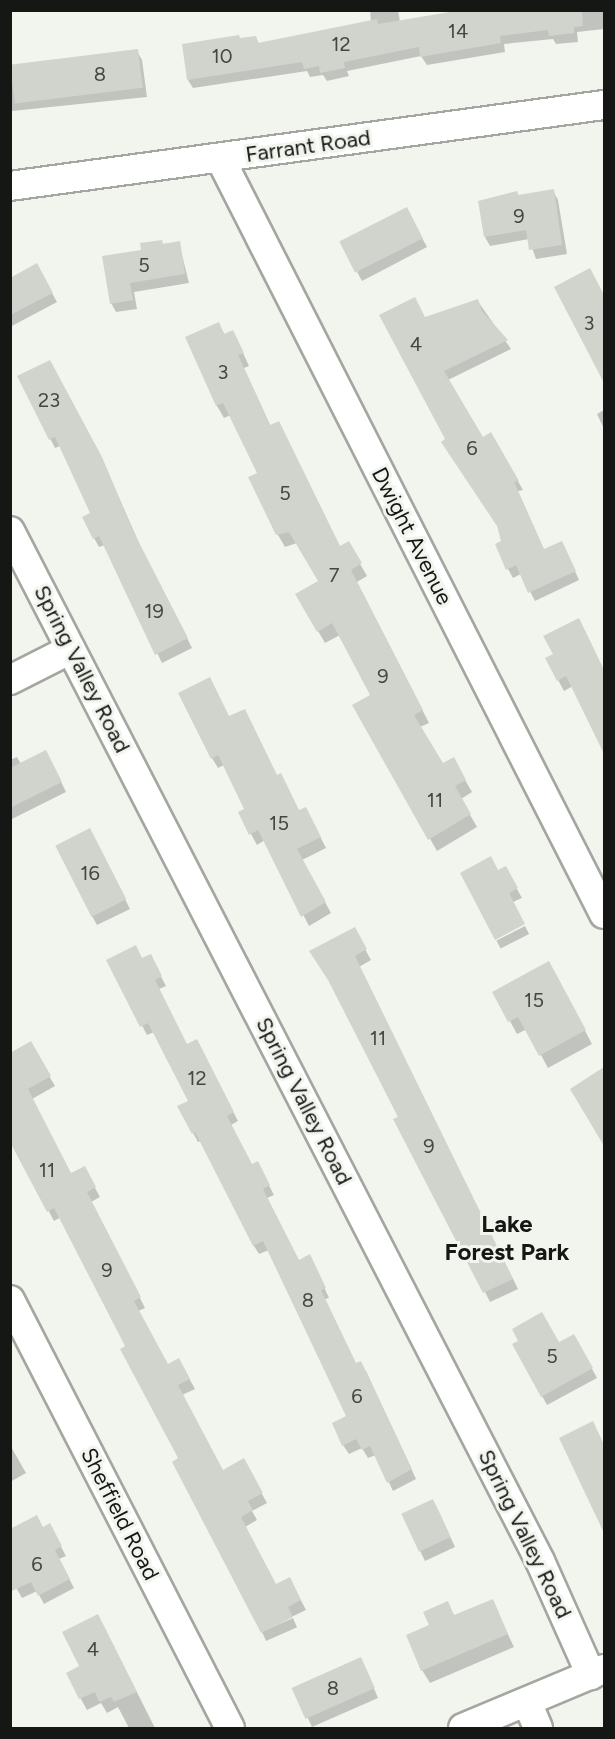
<!DOCTYPE html>
<html>
<head>
<meta charset="utf-8">
<style>
  body { margin:0 }
  #map { position:relative; width:615px; height:1739px; overflow:hidden; background:#f2f5ee; font-family:Figtree,sans-serif }
  div>[style] { position:absolute }
  [style*='--x'] { left:calc(var(--x)*1px); top:calc(var(--y)*1px); width:calc(var(--w)*1px); rotate:calc(var(--a)*1deg) }
  .shadow>* { inset:0; background:#0003; transform-origin:0 0 }
  .building>* { inset:0; background:#d0d4cc; transform-origin:0 0 }
  .roads { filter:drop-shadow(2px 0 #a3a79f) drop-shadow(-2px 0 #a3a79f) drop-shadow(0 2px #a3a79f) drop-shadow(0 -2px #a3a79f) }
  .minor>* { height:28px; margin:-14px; padding:0 14px; transform-origin:14px; border-radius:14px; background:#fff }
  span { translate:-50% -50%; white-space:nowrap; text-align:center; line-height:1.15; -webkit-text-stroke:6px #f2f5ee; paint-order:stroke }
  .number-label { font-size:20px; color:#444642 }
  .number-label span { -webkit-text-stroke-width:0 }
  .street-label { font-size:22px; color:#151714 }
  .neighbourhood-label { font-size:24px; color:#151714; font-weight:700 }
  .frame { position:absolute; inset:0; border:12px solid #151714; pointer-events:none }
</style>
</head>
<body>
<div id="map">
  <div class="shadow">
    <i style="clip-path:polygon(370px 10px,398px 10px,400px 22px,469px 10px,604px 10px,604px 29px,577px 32px,578px 42px,556px 44px,553px 39px,504px 44px,505px 52px,427px 65px,421px 56px,347px 71px,349px 76px,327px 81px,323px 75px,310px 77px,307px 71px,193px 88px,188px 80px,240px 40px,256px 37px,259px 44px,371px 22px)"></i>
    <i style="clip-path:polygon(137px 51px,142px 60px,147px 97px,12px 111px,10px 117px,10px 68px)"></i>
    <i style="clip-path:polygon(553px 191px,558px 200px,567px 254px,536px 259px,529px 239px,490px 246px,485px 237px,517px 193px,519px 196px)"></i>
    <i style="clip-path:polygon(411px 218px,427px 247px,362px 281px,357px 272px)"></i>
    <i style="clip-path:polygon(179px 243px,189px 283px,134px 292px,137px 309px,116px 312px,111px 303px,142px 251px,142px 245px)"></i>
    <i style="clip-path:polygon(37px 266px,57px 302px,10px 327px,10px 280px)"></i>
    <i style="clip-path:polygon(595px 279px,604px 297px,604px 362px,598px 366px)"></i>
    <i style="clip-path:polygon(477px 300px,511px 349px,448px 380px,482px 439px,491px 434px,523px 490px,518px 491px,544px 550px,566px 551px,579px 580px,535px 601px,521px 574px,513px 578px,508px 569px,499px 527px,447px 440px,425px 319px)"></i>
    <i style="clip-path:polygon(218px 323px,225px 335px,239px 344px,249px 366px,244px 368px,271px 427px,340px 548px,348px 543px,367px 576px,357px 582px,429px 723px,420px 727px,443px 765px,453px 759px,472px 792px,461px 799px,477px 827px,437px 851px,354px 706px,372px 696px,340px 635px,325px 643px,297px 595px,320px 582px,297px 543px,285px 547px,278px 535px,259px 474px,231px 415px,224px 418px,217px 406px,187px 337px)"></i>
    <i style="clip-path:polygon(19px 377px,106px 468px,139px 543px,192px 648px,162px 663px,105px 545px,99px 547px,94px 538px,92px 514px,60px 446px,55px 448px)"></i>
    <i style="clip-path:polygon(604px 410px,604px 429px,597px 414px)"></i>
    <i style="clip-path:polygon(585px 631px,604px 671px,604px 749px,573px 686px,564px 691px,558px 680px,555px 655px)"></i>
    <i style="clip-path:polygon(229px 718px,277px 776px,299px 812px,311px 819px,326px 848px,302px 860px,331px 913px,309px 926px,265px 840px,257px 845px,251px 834px,240px 813px,246px 810px,224px 765px,218px 768px,212px 758px)"></i>
    <i style="clip-path:polygon(17px 757px,21px 764px,51px 761px,66px 792px,10px 820px,10px 760px)"></i>
    <i style="clip-path:polygon(95px 839px,130px 909px,97px 925px,92px 916px)"></i>
    <i style="clip-path:polygon(505px 868px,522px 898px,513px 902px,498px 872px)"></i>
    <i style="left:525px;top:926px;width:9px;height:32px;rotate:63deg"></i>
    <i style="clip-path:polygon(354px 929px,371px 960px,359px 967px,518px 1289px,490px 1302px,333px 985px)"></i>
    <i style="clip-path:polygon(142px 960px,155px 965px,166px 986px,159px 989px,187px 1046px,201px 1050px,238px 1121px,231px 1125px,252px 1166px,262px 1172px,274px 1195px,267px 1198px,299px 1261px,314px 1265px,329px 1298px,325px 1299px,356px 1365px,366px 1371px,416px 1479px,393px 1491px,376px 1455px,368px 1458px,362px 1448px,349px 1454px,343px 1445px,348px 1417px,269px 1250px,259px 1254px,254px 1246px,201px 1141px,198px 1142px,179px 1107px,190px 1101px,154px 1032px,147px 1035px,108px 961px)"></i>
    <i style="clip-path:polygon(556px 976px,592px 1044px,548px 1068px,527px 1029px,517px 1034px,494px 992px)"></i>
    <i style="clip-path:polygon(30px 1044px,55px 1086px,32px 1099px,71px 1175px,84px 1168px,100px 1197px,91px 1202px,145px 1308px,138px 1311px,168px 1366px,179px 1360px,195px 1389px,182px 1395px,223px 1472px,243px 1460px,267px 1503px,252px 1511px,257px 1520px,245px 1527px,276px 1586px,295px 1589px,306px 1610px,262px 1631px,127px 1347px,61px 1217px,54px 1221px,11px 1140px)"></i>
    <i style="clip-path:polygon(600px 1072px,604px 1080px,604px 1144px,572px 1089px)"></i>
    <i style="clip-path:polygon(574px 1336px,597px 1378px,547px 1405px,514px 1345px,559px 1344px)"></i>
    <i style="clip-path:polygon(598px 1432px,604px 1446px,604px 1515px,599px 1517px)"></i>
    <i style="clip-path:polygon(10px 1445px,26px 1473px,10px 1482px)"></i>
    <i style="clip-path:polygon(438px 1510px,455px 1547px,425px 1561px,403px 1515px)"></i>
    <i style="clip-path:polygon(43px 1529px,54px 1534px,66px 1556px,59px 1559px,74px 1588px,44px 1604px,37px 1591px,22px 1598px,10px 1577px)"></i>
    <i style="clip-path:polygon(492px 1601px,514px 1647px,430px 1683px,422px 1670px,431px 1626px,447px 1603px,455px 1617px)"></i>
    <i style="left:293px;top:1618px;width:10px;height:34px;rotate:66deg"></i>
    <i style="clip-path:polygon(104px 1627px,155px 1728px,129px 1728px,118px 1707px,107px 1713px,101px 1703px,87px 1710px,81px 1699px,68px 1673px,81px 1667px)"></i>
    <i style="clip-path:polygon(365px 1667px,378px 1698px,312px 1727px,294px 1689px)"></i>
  </div>
  <div class="building">
    <i style="clip-path:polygon(462px 10px,582px 10px,583px 26px,574px 27px,574px 33px,549px 36px,548px 30px,500px 36px,501px 43px,420px 57px,419px 47px,344px 62px,345px 68px,320px 73px,319px 66px,304px 69px,302px 62px,187px 80px,182px 44px,239px 35px,240px 38px,256px 36px,258px 43px,377px 19px,378px 24px)"></i>
    <i style="left:138px;top:49px;width:39px;height:129px;rotate:83deg"></i>
    <i style="clip-path:polygon(554px 189px,562px 245px,529px 250px,526px 230px,484px 237px,478px 201px,517px 191px,518px 195px)"></i>
    <i style="left:407px;top:207px;width:35px;height:76px;rotate:63deg"></i>
    <i style="clip-path:polygon(162px 240px,163px 244px,180px 241px,185px 274px,130px 283px,133px 300px,110px 304px,102px 256px,141px 250px,140px 243px)"></i>
    <i style="clip-path:polygon(37px 263px,53px 293px,10px 315px,10px 278px)"></i>
    <i style="clip-path:polygon(590px 268px,604px 295px,604px 383px,554px 287px)"></i>
    <i style="clip-path:polygon(415px 297px,425px 317px,478px 299px,482px 311px,508px 340px,444px 371px,483px 437px,491px 432px,519px 481px,514px 482px,544px 549px,562px 541px,576px 571px,528px 593px,516px 565px,506px 570px,495px 544px,501px 541px,497px 526px,441px 442px,445px 439px,379px 315px)"></i>
    <i style="clip-path:polygon(219px 322px,224px 334px,233px 330px,244px 353px,238px 355px,270px 425px,279px 421px,340px 546px,349px 541px,362px 563px,351px 570px,423px 710px,414px 715px,443px 763px,454px 757px,466px 780px,455px 786px,471px 814px,428px 840px,352px 705px,370px 695px,332px 623px,317px 632px,295px 594px,318px 581px,289px 532px,276px 535px,248px 477px,257px 473px,223px 403px,216px 406px,185px 337px)"></i>
    <i style="clip-path:polygon(50px 360px,102px 457px,134px 533px,188px 638px,155px 655px,99px 536px,93px 539px,82px 517px,90px 513px,55px 437px,49px 440px,17px 376px)"></i>
    <i style="clip-path:polygon(579px 618px,604px 670px,604px 754px,566px 676px,557px 681px,545px 658px,553px 654px,543px 636px)"></i>
    <i style="clip-path:polygon(210px 677px,229px 716px,245px 709px,277px 775px,281px 773px,299px 810px,306px 807px,321px 837px,297px 849px,326px 902px,301px 917px,258px 830px,249px 835px,238px 812px,244px 809px,218px 755px,211px 759px,178px 693px)"></i>
    <i style="clip-path:polygon(46px 750px,62px 782px,10px 808px,10px 768px)"></i>
    <i style="left:90px;top:828px;width:80px;height:39px;rotate:63deg"></i>
    <i style="clip-path:polygon(491px 856px,498px 870px,506px 866px,518px 888px,509px 893px,525px 924px,495px 940px,460px 873px)"></i>
    <i style="clip-path:polygon(355px 927px,367px 949px,355px 956px,513px 1279px,483px 1293px,393px 1119px,398px 1117px,328px 980px,309px 951px)"></i>
    <i style="clip-path:polygon(136px 945px,142px 958px,151px 954px,162px 976px,155px 980px,187px 1044px,197px 1039px,234px 1112px,227px 1116px,252px 1164px,258px 1161px,270px 1185px,263px 1189px,299px 1260px,310px 1254px,326px 1288px,321px 1290px,356px 1363px,361px 1361px,412px 1469px,387px 1483px,370px 1446px,362px 1450px,356px 1439px,342px 1446px,332px 1423px,346px 1416px,263px 1241px,253px 1246px,195px 1132px,192px 1134px,177px 1106px,188px 1101px,148px 1023px,140px 1027px,106px 960px)"></i>
    <i style="clip-path:polygon(549px 961px,586px 1030px,539px 1056px,518px 1017px,508px 1022px,492px 992px)"></i>
    <i style="clip-path:polygon(31px 1041px,51px 1076px,28px 1089px,71px 1173px,85px 1166px,96px 1187px,87px 1192px,141px 1297px,134px 1301px,168px 1364px,179px 1358px,190px 1379px,178px 1385px,223px 1470px,244px 1458px,263px 1493px,248px 1501px,253px 1510px,241px 1517px,276px 1584px,290px 1577px,301px 1600px,288px 1607px,293px 1617px,261px 1633px,172px 1462px,178px 1458px,120px 1349px,125px 1346px,54px 1208px,47px 1212px,10px 1142px,10px 1053px)"></i>
    <i style="clip-path:polygon(604px 1067px,604px 1146px,570px 1089px)"></i>
    <i style="clip-path:polygon(542px 1312px,559px 1342px,574px 1334px,593px 1368px,541px 1397px,512px 1344px,518px 1341px,512px 1329px)"></i>
    <i style="clip-path:polygon(593px 1421px,604px 1445px,604px 1533px,559px 1438px)"></i>
    <i style="left:433px;top:1499px;width:42px;height:35px;rotate:65deg"></i>
    <i style="clip-path:polygon(37px 1515px,43px 1527px,50px 1523px,62px 1546px,55px 1550px,70px 1579px,38px 1596px,31px 1582px,10px 1592px,10px 1529px)"></i>
    <i style="clip-path:polygon(493px 1599px,508px 1634px,421px 1671px,406px 1635px,429px 1625px,423px 1612px,448px 1601px,454px 1615px)"></i>
    <i style="clip-path:polygon(98px 1614px,137px 1692px,114px 1702px,111px 1697px,99px 1702px,95px 1692px,79px 1699px,66px 1673px,79px 1666px,62px 1632px)"></i>
    <i style="left:361px;top:1657px;width:34px;height:76px;rotate:66deg"></i>
  </div>
  <div class="roads">
    <div class="minor">
      <i style="--x:220;--y:158;--w:848;--a:63.07"></i>
      <i style="--x:10;--y:186;--w:599;--a:-7.77"></i>
      <i style="--x:10;--y:531;--w:1158;--a:62.77"></i>
      <i style="--x:540;--y:1561;--w:125;--a:65.9"></i>
      <i style="--x:10;--y:680;--w:68;--a:-26.9"></i>
      <i style="--x:10;--y:1300;--w:481;--a:62.8"></i>
      <i style="--x:527;--y:1702;--w:28;--a:67"></i>
      <i style="--x:463;--y:1728;--w:153;--a:-22.7"></i>
    </div>
  </div>
  <div class="number-label">
    <span style="left:458px;top:31px">14</span>
    <span style="left:341px;top:44px">12</span>
    <span style="left:222px;top:56px">10</span>
    <span style="left:100px;top:74px">8</span>
    <span style="left:519px;top:216px">9</span>
    <span style="left:144px;top:265px">5</span>
    <span style="left:589px;top:323px">3</span>
    <span style="left:416px;top:344px">4</span>
    <span style="left:223px;top:372px">3</span>
    <span style="left:49px;top:400px">23</span>
    <span style="left:472px;top:448px">6</span>
    <span style="left:285px;top:493px">5</span>
    <span style="left:334px;top:575px">7</span>
    <span style="left:154px;top:611px">19</span>
    <span style="left:383px;top:676px">9</span>
    <span style="left:435px;top:800px">11</span>
    <span style="left:279px;top:823px">15</span>
    <span style="left:90px;top:873px">16</span>
    <span style="left:534px;top:1000px">15</span>
    <span style="left:378px;top:1038px">11</span>
    <span style="left:197px;top:1078px">12</span>
    <span style="left:429px;top:1146px">9</span>
    <span style="left:47px;top:1170px">11</span>
    <span style="left:107px;top:1270px">9</span>
    <span style="left:308px;top:1300px">8</span>
    <span style="left:552px;top:1356px">5</span>
    <span style="left:357px;top:1396px">6</span>
    <span style="left:37px;top:1564px">6</span>
    <span style="left:93px;top:1649px">4</span>
    <span style="left:333px;top:1688px">8</span>
  </div>
  <div class="street-label">
    <span style="left:308px;top:146px;rotate:-8deg">Farrant Road</span>
    <span style="left:412px;top:536px;rotate:63deg">Dwight Avenue</span>
    <span style="left:82px;top:669px;rotate:63deg">Spring Valley Road</span>
    <span style="left:304px;top:1101px;rotate:63deg">Spring Valley Road</span>
    <span style="left:120px;top:1514px;rotate:63deg">Sheffield Road</span>
    <span style="left:525px;top:1534px;rotate:64deg">Spring Valley Road</span>
  </div>
  <div class="neighbourhood-label">
    <span style="left:507px;top:1238px">Lake<br>Forest Park</span>
  </div>
  <div class="frame"></div>
</div>
</body>
</html>
